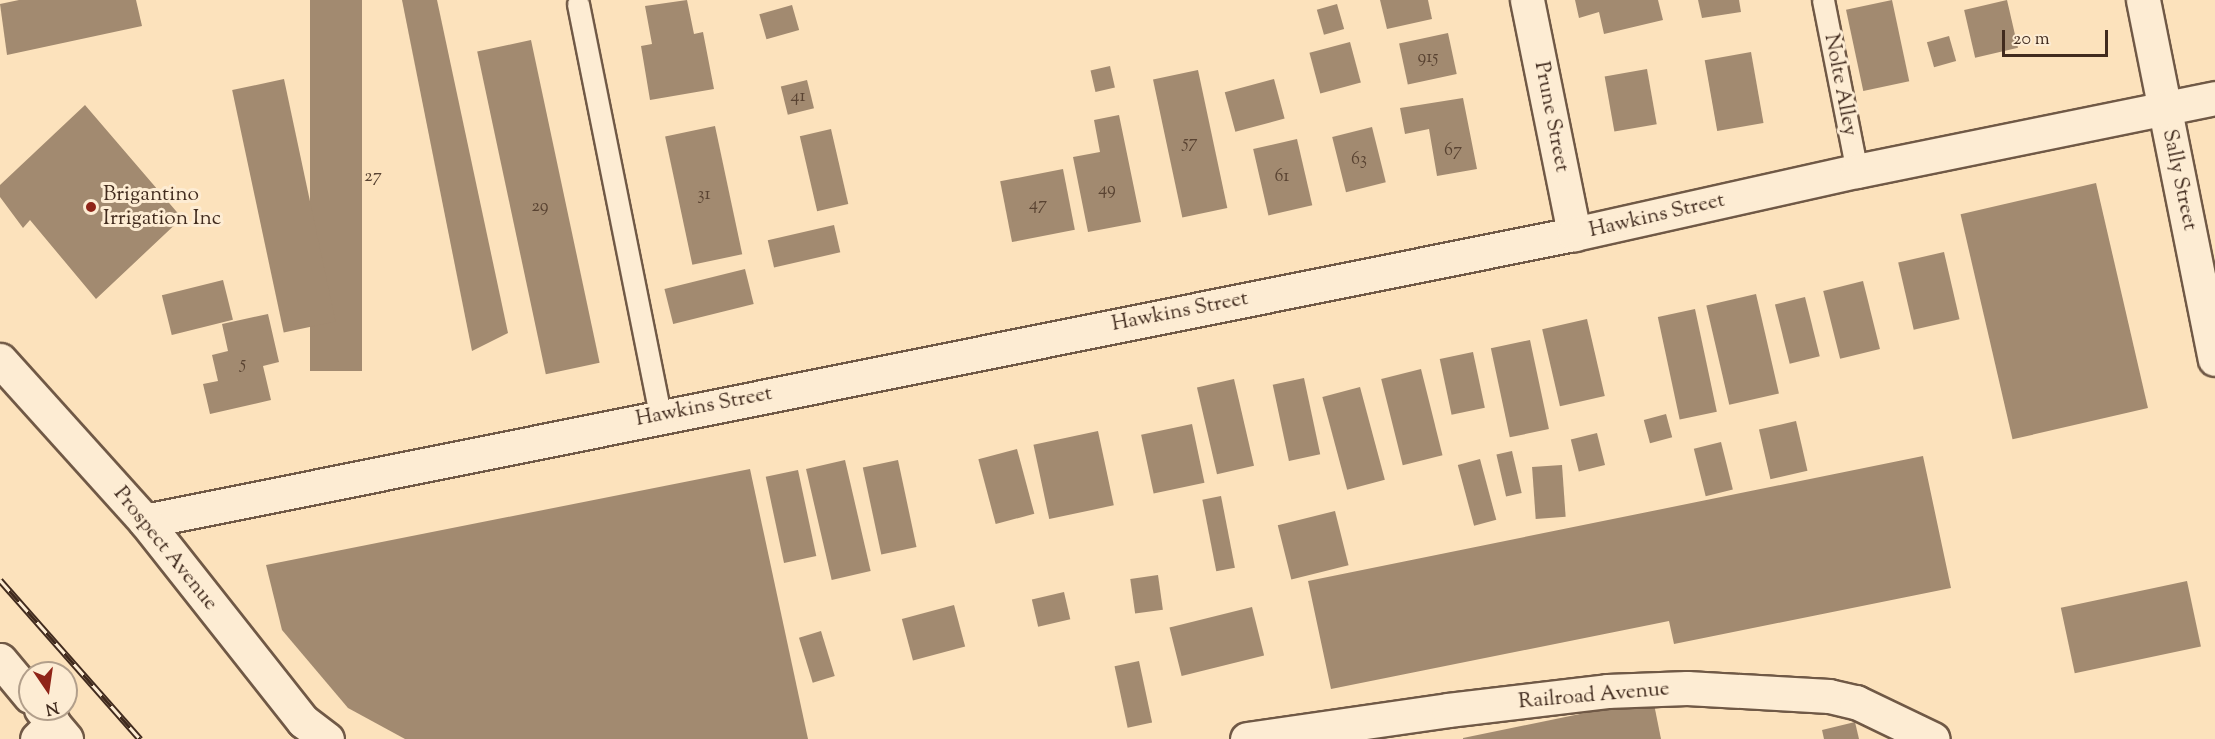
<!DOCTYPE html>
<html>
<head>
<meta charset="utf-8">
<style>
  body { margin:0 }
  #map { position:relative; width:2215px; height:739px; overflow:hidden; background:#fce2bc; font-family:"Sorts Mill Goudy",serif }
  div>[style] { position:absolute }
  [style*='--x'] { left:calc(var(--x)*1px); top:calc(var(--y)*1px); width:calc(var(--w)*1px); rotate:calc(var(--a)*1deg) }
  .building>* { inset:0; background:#a28a70; transform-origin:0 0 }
  .roads { filter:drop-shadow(2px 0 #705946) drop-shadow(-2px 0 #705946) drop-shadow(0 2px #705946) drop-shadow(0 -2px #705946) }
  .service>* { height:21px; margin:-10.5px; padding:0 10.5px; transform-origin:10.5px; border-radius:10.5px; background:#fdecd3 }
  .minor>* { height:33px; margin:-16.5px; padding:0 16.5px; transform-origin:16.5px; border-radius:16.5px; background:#fdecd3 }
  .tertiary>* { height:33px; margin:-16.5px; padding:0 16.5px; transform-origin:16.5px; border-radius:16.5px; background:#fdecd3 }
  .rail>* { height:7px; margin-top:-3.5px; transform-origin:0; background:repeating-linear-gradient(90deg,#fdecd3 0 14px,#412b1e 0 28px); box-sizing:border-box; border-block:2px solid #412b1e }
  .dots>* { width:16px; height:16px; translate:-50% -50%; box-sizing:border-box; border:3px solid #fdecd3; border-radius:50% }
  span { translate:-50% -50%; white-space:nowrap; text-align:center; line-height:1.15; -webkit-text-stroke:6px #fdecd3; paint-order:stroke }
  .number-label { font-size:18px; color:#594332 }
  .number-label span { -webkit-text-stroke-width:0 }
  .street-label { font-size:21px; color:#412b1e }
  .poi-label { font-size:21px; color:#412b1e }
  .left { translate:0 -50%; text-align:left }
  .north { position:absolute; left:18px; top:661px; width:60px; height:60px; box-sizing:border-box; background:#fdecd3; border:2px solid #b29f8b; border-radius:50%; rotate:167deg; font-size:16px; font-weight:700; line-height:24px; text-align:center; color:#412b1e }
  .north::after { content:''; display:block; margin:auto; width:21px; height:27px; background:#8f2418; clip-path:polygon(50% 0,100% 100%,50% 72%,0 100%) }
  .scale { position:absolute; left:2002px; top:30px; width:106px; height:27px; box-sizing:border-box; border:3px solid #412b1e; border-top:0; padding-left:8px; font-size:18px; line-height:21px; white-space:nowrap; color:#412b1e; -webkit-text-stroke:4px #fdecd3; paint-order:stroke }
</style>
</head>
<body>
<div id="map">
  <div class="building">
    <i style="clip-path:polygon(19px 0,136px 0,142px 26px,7px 55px,0 4px)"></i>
    <i style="left:310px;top:0;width:52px;height:371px"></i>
    <i style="clip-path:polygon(402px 0,437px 0,508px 333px,472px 351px)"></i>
    <i style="clip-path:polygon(687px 0,694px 34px,703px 32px,714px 89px,650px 100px,641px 46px,652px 44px,645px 6px)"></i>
    <i style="clip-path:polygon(1380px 0,1428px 0,1432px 19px,1387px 29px)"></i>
    <i style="clip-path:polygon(1575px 0,1658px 0,1663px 20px,1604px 34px,1599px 12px,1579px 18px)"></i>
    <i style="clip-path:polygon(1698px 0,1739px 0,1741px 12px,1702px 18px)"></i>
    <i style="left:1892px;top:0;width:83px;height:47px;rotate:78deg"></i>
    <i style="left:2007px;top:0;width:49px;height:44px;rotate:77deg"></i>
    <i style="left:1337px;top:4px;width:26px;height:21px;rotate:74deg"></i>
    <i style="left:792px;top:5px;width:26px;height:34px;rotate:74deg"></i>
    <i style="left:1448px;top:33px;width:42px;height:50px;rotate:78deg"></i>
    <i style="left:1949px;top:36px;width:26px;height:23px;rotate:74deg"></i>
    <i style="left:531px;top:40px;width:330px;height:55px;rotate:78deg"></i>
    <i style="left:1350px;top:42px;width:42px;height:42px;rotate:75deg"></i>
    <i style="left:1751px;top:52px;width:72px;height:47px;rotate:80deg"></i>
    <i style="left:1110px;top:66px;width:22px;height:20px;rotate:77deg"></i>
    <i style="left:1647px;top:69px;width:56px;height:43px;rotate:80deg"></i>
    <i style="left:1198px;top:70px;width:141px;height:46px;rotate:78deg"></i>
    <i style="left:284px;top:79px;width:248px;height:53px;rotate:78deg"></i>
    <i style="left:1274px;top:79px;width:41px;height:51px;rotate:75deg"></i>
    <i style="left:807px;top:80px;width:29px;height:27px;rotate:76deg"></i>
    <i style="clip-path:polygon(1463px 98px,1477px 169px,1437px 176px,1429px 129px,1405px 134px,1400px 108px)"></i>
    <i style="clip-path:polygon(85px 105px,182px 218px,96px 299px,30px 220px,23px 228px,0 197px,0 185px)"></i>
    <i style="clip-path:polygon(1119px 115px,1141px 222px,1088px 232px,1073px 157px,1100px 152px,1094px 120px)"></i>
    <i style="left:715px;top:126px;width:131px;height:51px;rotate:78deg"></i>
    <i style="left:1372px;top:127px;width:57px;height:41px;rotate:76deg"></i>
    <i style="left:831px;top:129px;width:77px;height:32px;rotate:77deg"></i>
    <i style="left:1297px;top:139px;width:68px;height:45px;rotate:77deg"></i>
    <i style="left:1063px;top:169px;width:62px;height:64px;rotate:79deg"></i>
    <i style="left:2096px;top:183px;width:231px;height:139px;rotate:77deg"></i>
    <i style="left:834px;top:225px;width:28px;height:68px;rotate:77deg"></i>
    <i style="left:1944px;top:252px;width:69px;height:47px;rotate:77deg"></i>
    <i style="left:745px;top:269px;width:36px;height:83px;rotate:76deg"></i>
    <i style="left:223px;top:280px;width:41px;height:63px;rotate:76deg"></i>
    <i style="left:1863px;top:281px;width:70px;height:41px;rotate:76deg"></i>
    <i style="left:1756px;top:294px;width:102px;height:51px;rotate:77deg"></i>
    <i style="left:1805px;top:297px;width:61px;height:31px;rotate:76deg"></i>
    <i style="left:1695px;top:309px;width:105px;height:38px;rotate:78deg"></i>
    <i style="clip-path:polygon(268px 314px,279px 362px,263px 366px,271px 400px,210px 414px,203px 384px,218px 381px,212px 355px,228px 351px,222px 324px)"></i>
    <i style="left:1587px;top:319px;width:79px;height:46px;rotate:77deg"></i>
    <i style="left:1530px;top:340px;width:91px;height:40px;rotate:78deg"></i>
    <i style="left:1473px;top:352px;width:57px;height:34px;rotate:78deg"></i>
    <i style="left:1421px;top:369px;width:89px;height:41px;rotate:76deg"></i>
    <i style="left:1304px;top:378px;width:78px;height:32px;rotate:78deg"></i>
    <i style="left:1234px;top:379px;width:89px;height:38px;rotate:77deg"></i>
    <i style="left:1360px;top:387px;width:96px;height:39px;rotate:75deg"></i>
    <i style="left:1666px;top:414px;width:24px;height:23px;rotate:75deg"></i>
    <i style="left:1796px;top:421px;width:51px;height:38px;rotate:77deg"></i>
    <i style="left:1192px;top:424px;width:60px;height:52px;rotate:78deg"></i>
    <i style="left:1098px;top:431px;width:76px;height:66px;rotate:78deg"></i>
    <i style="left:1597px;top:433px;width:33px;height:27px;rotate:76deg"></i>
    <i style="left:1721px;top:442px;width:49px;height:28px;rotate:76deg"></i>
    <i style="left:1017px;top:449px;width:67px;height:40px;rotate:75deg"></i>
    <i style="left:1512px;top:451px;width:43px;height:16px;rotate:77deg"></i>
    <i style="clip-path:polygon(1923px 456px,1951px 588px,1674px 644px,1669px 621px,1331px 689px,1308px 581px)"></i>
    <i style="left:1480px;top:459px;width:63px;height:23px;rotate:75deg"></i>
    <i style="left:845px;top:460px;width:114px;height:40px;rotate:77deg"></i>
    <i style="left:898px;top:460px;width:89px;height:36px;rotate:78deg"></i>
    <i style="left:1562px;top:465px;width:52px;height:30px;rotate:86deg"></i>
    <i style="clip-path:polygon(750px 469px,808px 739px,405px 739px,348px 708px,282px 630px,266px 565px)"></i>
    <i style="left:798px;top:470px;width:88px;height:33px;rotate:78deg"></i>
    <i style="left:1221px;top:496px;width:73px;height:19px;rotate:79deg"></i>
    <i style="left:1335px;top:511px;width:56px;height:59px;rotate:76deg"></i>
    <i style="left:1158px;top:575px;width:35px;height:28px;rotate:82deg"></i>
    <i style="left:2187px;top:581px;width:67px;height:129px;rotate:78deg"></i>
    <i style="left:1064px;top:592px;width:28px;height:33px;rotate:77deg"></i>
    <i style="left:954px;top:605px;width:43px;height:54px;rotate:75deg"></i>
    <i style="left:1252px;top:607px;width:50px;height:85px;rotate:76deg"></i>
    <i style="left:821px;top:631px;width:47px;height:23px;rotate:73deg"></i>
    <i style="left:1139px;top:661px;width:63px;height:25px;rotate:78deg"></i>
    <i style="clip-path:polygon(1653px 699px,1661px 739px,1463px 739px,1463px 738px)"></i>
    <i style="clip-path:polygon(1855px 722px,1859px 739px,1824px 739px,1822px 730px)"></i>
  </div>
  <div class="roads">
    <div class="service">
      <i style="--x:1823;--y:0;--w:174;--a:78.8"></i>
      <i style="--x:578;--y:4;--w:419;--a:78.7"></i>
    </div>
    <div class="minor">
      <i style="--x:1527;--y:0;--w:239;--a:78.6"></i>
      <i style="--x:2143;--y:0;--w:366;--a:78.7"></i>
      <i style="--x:145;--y:521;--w:1458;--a:-11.36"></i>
      <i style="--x:1574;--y:234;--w:290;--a:-12.6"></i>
      <i style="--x:1857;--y:171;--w:365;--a:-11.5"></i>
      <i style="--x:37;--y:739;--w:23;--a:-45"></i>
      <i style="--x:1247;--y:739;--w:203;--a:-8.2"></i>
      <i style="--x:1448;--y:710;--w:160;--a:-6.8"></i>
      <i style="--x:1607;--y:691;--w:80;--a:-2.1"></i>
      <i style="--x:1687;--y:688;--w:142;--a:3.2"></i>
      <i style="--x:1829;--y:696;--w:28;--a:13"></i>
      <i style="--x:1856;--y:702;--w:85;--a:25.7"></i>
    </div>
    <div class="tertiary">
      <i style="--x:0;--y:360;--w:217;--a:48"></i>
      <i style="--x:145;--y:521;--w:255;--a:51.7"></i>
      <i style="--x:303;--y:721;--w:30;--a:37"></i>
      <i style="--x:0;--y:660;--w:47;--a:50.2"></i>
      <i style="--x:41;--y:709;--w:39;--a:50"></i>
    </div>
  </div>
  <div class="rail">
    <i style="--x:0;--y:580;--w:212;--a:48.6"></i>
  </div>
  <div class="dots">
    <i style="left:91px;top:207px;background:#8f2418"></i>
  </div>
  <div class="number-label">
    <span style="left:1428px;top:58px">915</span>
    <span style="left:798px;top:97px">41</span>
    <span style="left:1190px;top:143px">57</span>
    <span style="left:1453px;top:151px">67</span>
    <span style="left:1359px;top:160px">63</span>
    <span style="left:373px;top:177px">27</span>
    <span style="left:1282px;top:177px">61</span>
    <span style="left:1107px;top:190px">49</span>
    <span style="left:704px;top:195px">31</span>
    <span style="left:1038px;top:205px">47</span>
    <span style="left:540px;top:207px">29</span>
    <span style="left:243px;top:364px">5</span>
  </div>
  <div class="street-label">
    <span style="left:1840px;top:85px;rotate:79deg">Nolte Alley</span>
    <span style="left:1551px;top:117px;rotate:79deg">Prune Street</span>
    <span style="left:2179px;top:180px;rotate:78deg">Sally Street</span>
    <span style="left:1657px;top:216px;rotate:-13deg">Hawkins Street</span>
    <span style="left:1180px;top:312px;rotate:-11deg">Hawkins Street</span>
    <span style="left:704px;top:407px;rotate:-11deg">Hawkins Street</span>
    <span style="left:165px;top:549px;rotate:51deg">Prospect Avenue</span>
    <span style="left:1594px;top:696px;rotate:-5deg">Railroad Avenue</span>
  </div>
  <div class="poi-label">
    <span class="left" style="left:103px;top:207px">Brigantino<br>Irrigation Inc</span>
  </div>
  <div class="north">N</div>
  <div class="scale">20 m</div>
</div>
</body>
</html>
